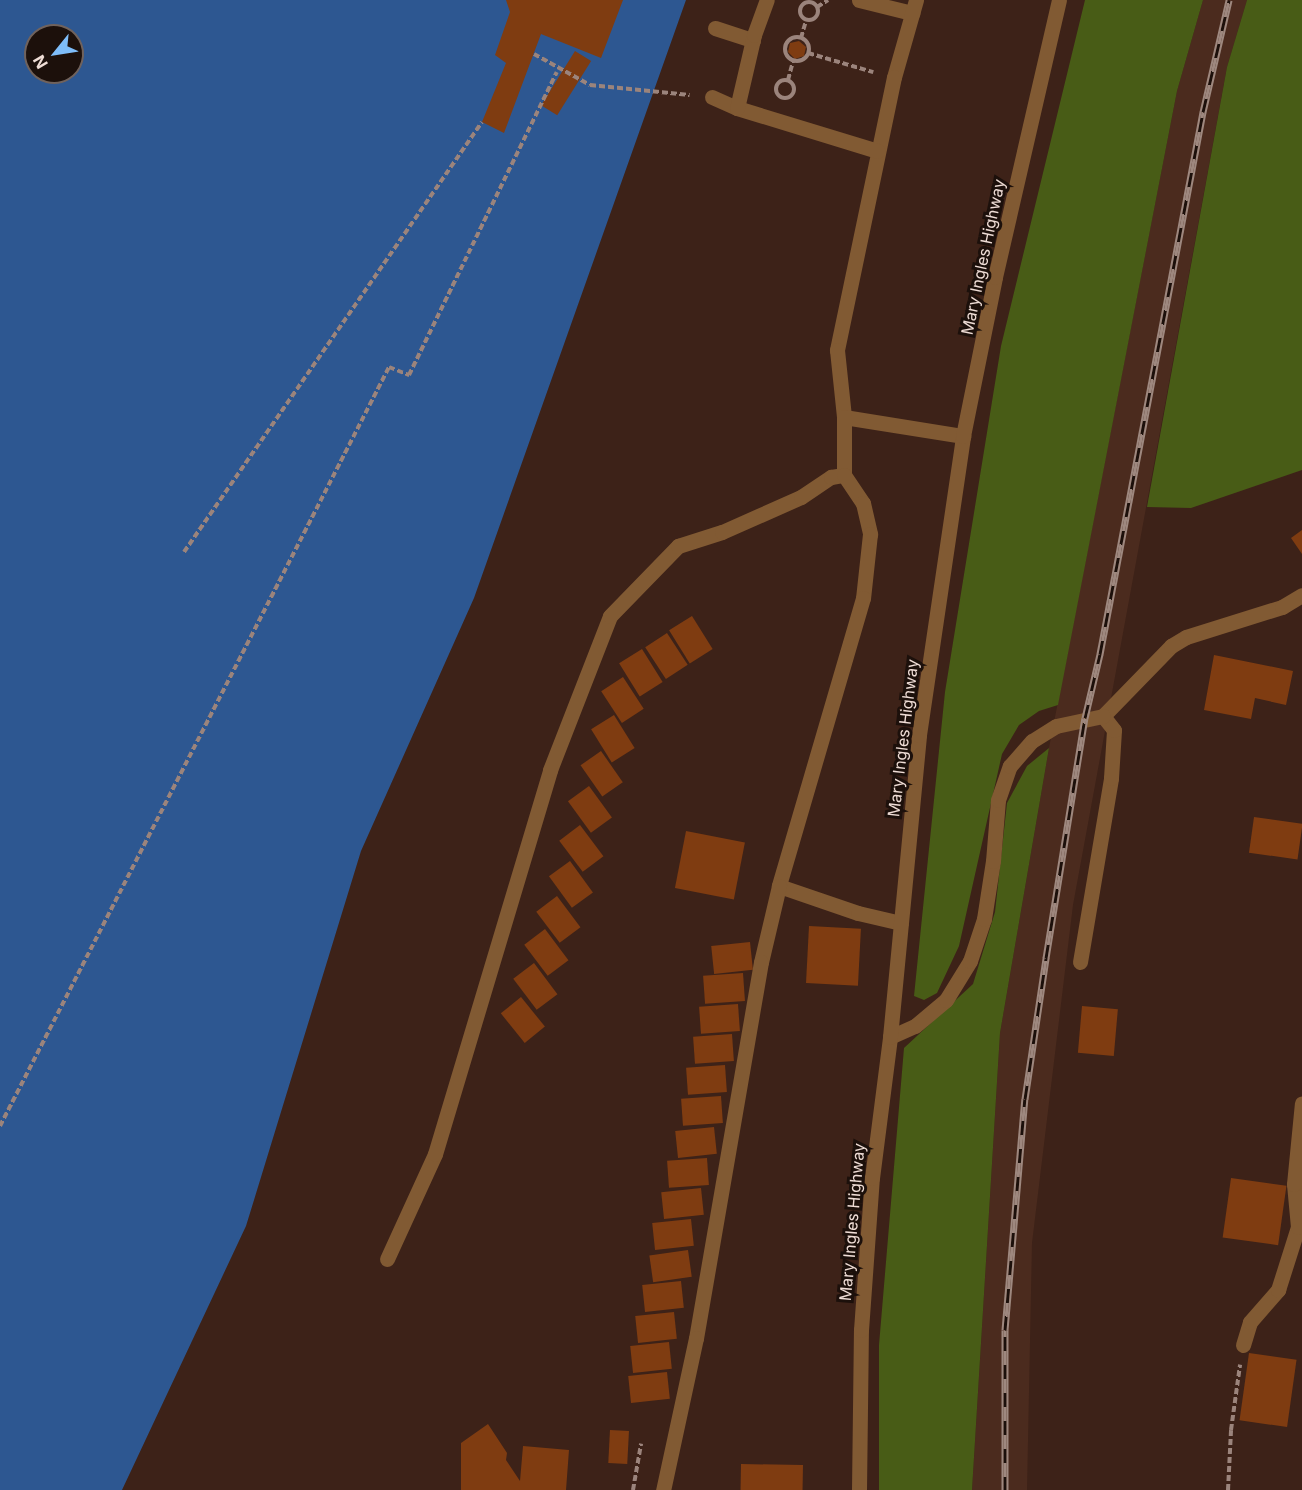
<!DOCTYPE html>
<html>
<head>
<meta charset="utf-8">
<style>
  body { margin:0 }
  #map { position:relative; width:1302px; height:1490px; overflow:hidden; background:#3d2218; font-family:Inter,sans-serif }
  div>[style] { position:absolute }
  [style*='--x'] { left:calc(var(--x)*1px); top:calc(var(--y)*1px); width:calc(var(--w)*1px); rotate:calc(var(--a)*1deg) }
  .built>* { inset:0; background:#4b2b1e }
  .green>* { inset:0; background:#485c16 }
  .water>* { inset:0; background:#2d5791 }
  .building>* { inset:0; background:#7f3c11; transform-origin:0 0 }
  .path>* { height:4px; margin-top:-2px; transform-origin:0; background:repeating-linear-gradient(90deg,#9b847c 0 6px,transparent 0 9px) }
  .path>.ring { margin:-2px; padding:0; box-sizing:content-box; background:none; border:4px solid #9b847c; border-radius:50% }
  .service>* { height:15px; margin:-7.5px; padding:0 7.5px; transform-origin:7.5px; border-radius:7.5px; background:#815a33 }
  .tertiary>* { height:15px; margin:-7.5px; padding:0 7.5px; transform-origin:7.5px; border-radius:7.5px; background:#815a33 }
  .rail>* { height:7px; margin-top:-3.5px; transform-origin:0; background:repeating-linear-gradient(90deg,#1c100b 0 14px,#9e887f 0 28px); box-sizing:border-box; border-block:2px solid #9e887f }
  span { translate:-50% -50%; white-space:nowrap; text-align:center; line-height:1.15; -webkit-text-stroke:6px #1c100b; paint-order:stroke }
  .street-label { font-size:16px; color:#efddd6 }
  .north { position:absolute; left:24px; top:24px; width:60px; height:60px; box-sizing:border-box; background:#1c100b; border:2px solid #70625c; border-radius:50%; rotate:240deg; font-size:16px; font-weight:700; line-height:24px; text-align:center; color:#efddd6 }
  .north::after { content:''; display:block; margin:auto; width:21px; height:27px; background:#7ebdf9; clip-path:polygon(50% 0,100% 100%,50% 72%,0 100%) }
</style>
</head>
<body>
<div id="map">
  <div class="built">
    <i style="clip-path:polygon(1203px 0,1247px 0,1227px 67px,1073px 905px,1032px 1243px,1027px 1490px,972px 1490px,1000px 1033px,1049px 748px,1177px 91px)"></i>
  </div>
  <div class="green">
    <i style="clip-path:polygon(1085px 0,1203px 0,1177px 91px,1058px 705px,1039px 711px,1019px 725px,1002px 754px,959px 946px,937px 993px,924px 1000px,914px 996px,945px 692px,1001px 346px)"></i>
    <i style="clip-path:polygon(1247px 0,1302px 0,1302px 470px,1191px 508px,1147px 507px,1227px 67px)"></i>
    <i style="clip-path:polygon(1049px 748px,1000px 1033px,972px 1490px,879px 1490px,879px 1345px,904px 1048px,973px 984px,995px 912px,1007px 803px,1027px 766px)"></i>
  </div>
  <div class="water">
    <i style="clip-path:polygon(evenodd,0 0,686px 0,474px 598px,361px 851px,246px 1226px,122px 1490px,0 1490px,0 0,36px 36px,72px 36px,72px 72px,36px 72px,36px 36px)"></i>
  </div>
  <div class="building">
    <i style="clip-path:polygon(506px 0,623px 0,601px 58px,541px 34px,504px 133px,482px 122px,506px 63px,495px 55px,510px 12px)"></i>
    <i style="clip-path:polygon(799px 41px,806px 47px,804px 56px,795px 59px,788px 52px,790px 43px)"></i>
    <i style="left:575px;top:51px;width:19px;height:64px;rotate:32deg"></i>
    <i style="clip-path:polygon(1302px 530px,1302px 554px,1291px 538px)"></i>
    <i style="left:692px;top:616px;width:39px;height:27px;rotate:58deg"></i>
    <i style="left:667px;top:633px;width:38px;height:26px;rotate:57deg"></i>
    <i style="left:642px;top:649px;width:39px;height:27px;rotate:58deg"></i>
    <i style="clip-path:polygon(1214px 655px,1293px 671px,1286px 705px,1255px 698px,1251px 719px,1204px 710px)"></i>
    <i style="left:623px;top:677px;width:38px;height:26px;rotate:57deg"></i>
    <i style="left:614px;top:715px;width:39px;height:27px;rotate:58deg"></i>
    <i style="left:601px;top:751px;width:38px;height:25px;rotate:55deg"></i>
    <i style="left:589px;top:786px;width:39px;height:26px;rotate:54deg"></i>
    <i style="left:1254px;top:817px;width:49px;height:36px;rotate:8deg"></i>
    <i style="left:580px;top:825px;width:39px;height:26px;rotate:53deg"></i>
    <i style="left:686px;top:831px;width:60px;height:58px;rotate:11deg"></i>
    <i style="left:570px;top:861px;width:39px;height:26px;rotate:54deg"></i>
    <i style="left:557px;top:896px;width:39px;height:26px;rotate:53deg"></i>
    <i style="left:809px;top:926px;width:52px;height:57px;rotate:3deg"></i>
    <i style="left:545px;top:929px;width:39px;height:26px;rotate:53deg"></i>
    <i style="left:750px;top:942px;width:28px;height:39px;rotate:84deg"></i>
    <i style="left:534px;top:963px;width:39px;height:26px;rotate:53deg"></i>
    <i style="left:743px;top:973px;width:28px;height:40px;rotate:86deg"></i>
    <i style="left:521px;top:997px;width:38px;height:26px;rotate:51deg"></i>
    <i style="left:738px;top:1004px;width:27px;height:39px;rotate:86deg"></i>
    <i style="left:1082px;top:1006px;width:36px;height:47px;rotate:5deg"></i>
    <i style="left:732px;top:1034px;width:27px;height:39px;rotate:86deg"></i>
    <i style="left:725px;top:1065px;width:27px;height:39px;rotate:86deg"></i>
    <i style="left:721px;top:1096px;width:27px;height:40px;rotate:86deg"></i>
    <i style="left:714px;top:1127px;width:27px;height:39px;rotate:84deg"></i>
    <i style="left:707px;top:1158px;width:27px;height:40px;rotate:86deg"></i>
    <i style="left:1231px;top:1178px;width:56px;height:60px;rotate:8deg"></i>
    <i style="left:701px;top:1188px;width:27px;height:40px;rotate:84deg"></i>
    <i style="left:691px;top:1219px;width:27px;height:39px;rotate:84deg"></i>
    <i style="left:688px;top:1250px;width:27px;height:39px;rotate:82deg"></i>
    <i style="left:681px;top:1281px;width:27px;height:39px;rotate:84deg"></i>
    <i style="left:674px;top:1312px;width:27px;height:39px;rotate:84deg"></i>
    <i style="left:669px;top:1342px;width:27px;height:39px;rotate:84deg"></i>
    <i style="left:1249px;top:1353px;width:48px;height:68px;rotate:8deg"></i>
    <i style="left:667px;top:1372px;width:27px;height:39px;rotate:84deg"></i>
    <i style="clip-path:polygon(488px 1424px,507px 1453px,506px 1460px,520px 1481px,523px 1446px,569px 1450px,566px 1490px,461px 1490px,461px 1443px)"></i>
    <i style="left:610px;top:1430px;width:19px;height:33px;rotate:3deg"></i>
    <i style="left:741px;top:1464px;width:62px;height:26px;rotate:1deg"></i>
  </div>
  <div class="path">
    <i class="ring" style="left:800px;top:2px;width:14px;height:14px"></i>
    <i style="--x:817;--y:7;--w:13;--a:-32"></i>
    <i class="ring" style="left:785px;top:37px;width:20px;height:20px"></i>
    <i style="--x:801;--y:38;--w:19;--a:-74"></i>
    <i style="--x:808;--y:53;--w:68;--a:16.3"></i>
    <i style="--x:534;--y:54;--w:64;--a:29"></i>
    <i style="--x:590;--y:85;--w:100;--a:5.7"></i>
    <i class="ring" style="left:776px;top:80px;width:14px;height:14px"></i>
    <i style="--x:788;--y:80;--w:20;--a:-75"></i>
    <i style="--x:184;--y:552;--w:523;--a:-55.28"></i>
    <i style="--x:0;--y:1126;--w:853;--a:-62.86"></i>
    <i style="--x:389;--y:367;--w:22;--a:22"></i>
    <i style="--x:409;--y:375;--w:337;--a:-64"></i>
    <i style="--x:633;--y:1490;--w:47;--a:-80.1"></i>
    <i style="--x:1228;--y:1490;--w:60;--a:-87.1"></i>
    <i style="--x:1231;--y:1430;--w:66;--a:-82.1"></i>
  </div>
  <div class="service">
    <i style="--x:859;--y:0;--w:55;--a:13.8"></i>
    <i style="--x:916;--y:0;--w:80;--a:105.9"></i>
    <i style="--x:894;--y:77;--w:279;--a:101.8"></i>
    <i style="--x:837;--y:350;--w:67;--a:84"></i>
    <i style="--x:844;--y:417;--w:121;--a:9.1"></i>
    <i style="--x:715;--y:28;--w:40;--a:18"></i>
    <i style="--x:712;--y:97;--w:27;--a:24"></i>
    <i style="--x:737;--y:108;--w:147;--a:17"></i>
    <i style="--x:737;--y:108;--w:75;--a:-76.9"></i>
    <i style="--x:754;--y:35;--w:37;--a:-70"></i>
    <i style="--x:844;--y:475;--w:58;--a:-90"></i>
    <i style="--x:779;--y:886;--w:83;--a:18.9"></i>
    <i style="--x:858;--y:913;--w:44;--a:13.1"></i>
    <i style="--x:1080;--y:962;--w:187;--a:-80.4"></i>
    <i style="--x:1111;--y:778;--w:48;--a:-86.4"></i>
    <i style="--x:1114;--y:730;--w:18;--a:-128"></i>
    <i style="--x:1103;--y:716;--w:98;--a:-45.8"></i>
    <i style="--x:1171;--y:646;--w:17;--a:-31"></i>
    <i style="--x:1186;--y:637;--w:101;--a:-17.4"></i>
    <i style="--x:1282;--y:607;--w:23;--a:-31"></i>
    <i style="--x:890;--y:1037;--w:27;--a:-24"></i>
    <i style="--x:915;--y:1026;--w:40;--a:-40"></i>
    <i style="--x:946;--y:1000;--w:46;--a:-58.4"></i>
    <i style="--x:970;--y:961;--w:44;--a:-71.6"></i>
    <i style="--x:984;--y:919;--w:59;--a:-81.2"></i>
    <i style="--x:993;--y:861;--w:61;--a:-85.3"></i>
    <i style="--x:998;--y:800;--w:36;--a:-71"></i>
    <i style="--x:1010;--y:766;--w:33;--a:-49"></i>
    <i style="--x:1032;--y:741;--w:28;--a:-32"></i>
    <i style="--x:1056;--y:726;--w:48;--a:-12"></i>
    <i style="--x:387;--y:1259;--w:115;--a:-65.4"></i>
    <i style="--x:435;--y:1154;--w:401;--a:-73.3"></i>
    <i style="--x:550;--y:770;--w:165;--a:-68.7"></i>
    <i style="--x:610;--y:616;--w:98;--a:-45.8"></i>
    <i style="--x:678;--y:546;--w:46;--a:-17.7"></i>
    <i style="--x:722;--y:532;--w:86;--a:-23.9"></i>
    <i style="--x:801;--y:497;--w:36;--a:-34"></i>
    <i style="--x:831;--y:477;--w:13;--a:-9"></i>
    <i style="--x:844;--y:475;--w:34;--a:56"></i>
    <i style="--x:863;--y:503;--w:32;--a:77"></i>
    <i style="--x:870;--y:534;--w:64;--a:96.2"></i>
    <i style="--x:863;--y:598;--w:300;--a:106.3"></i>
    <i style="--x:779;--y:886;--w:78;--a:103.3"></i>
    <i style="--x:761;--y:962;--w:382;--a:99.8"></i>
    <i style="--x:696;--y:1338;--w:156;--a:102.2"></i>
    <i style="--x:1243;--y:1345;--w:24;--a:-73"></i>
    <i style="--x:1250;--y:1322;--w:43;--a:-48.8"></i>
    <i style="--x:1278;--y:1290;--w:66;--a:-72.4"></i>
    <i style="--x:1298;--y:1227;--w:43;--a:-95.3"></i>
    <i style="--x:1294;--y:1184;--w:81;--a:-84.4"></i>
  </div>
  <div class="tertiary">
    <i style="--x:859;--y:1490;--w:160;--a:-89.3"></i>
    <i style="--x:861;--y:1330;--w:152;--a:-85.9"></i>
    <i style="--x:872;--y:1178;--w:142;--a:-82.7"></i>
    <i style="--x:890;--y:1037;--w:303;--a:-84.5"></i>
    <i style="--x:919;--y:735;--w:302;--a:-81.6"></i>
    <i style="--x:963;--y:436;--w:162;--a:-78.6"></i>
    <i style="--x:995;--y:277;--w:284;--a:-77"></i>
  </div>
  <div class="rail">
    <i style="--x:1005;--y:1490;--w:160;--a:-90"></i>
    <i style="--x:1005;--y:1330;--w:232;--a:-85.1"></i>
    <i style="--x:1025;--y:1099;--w:143;--a:-81.5"></i>
    <i style="--x:1046;--y:958;--w:243;--a:-80.8"></i>
    <i style="--x:1085;--y:718;--w:66;--a:-76.8"></i>
    <i style="--x:1100;--y:654;--w:552;--a:-79.24"></i>
    <i style="--x:1203;--y:112;--w:115;--a:-76.9"></i>
  </div>
  <div class="street-label">
    <span style="left:983px;top:257px;rotate:-78deg">Mary Ingles Highway</span>
    <span style="left:903px;top:738px;rotate:-83deg">Mary Ingles Highway</span>
    <span style="left:852px;top:1222px;rotate:-85deg">Mary Ingles Highway</span>
  </div>
  <div class="north">N</div>
</div>
</body>
</html>
